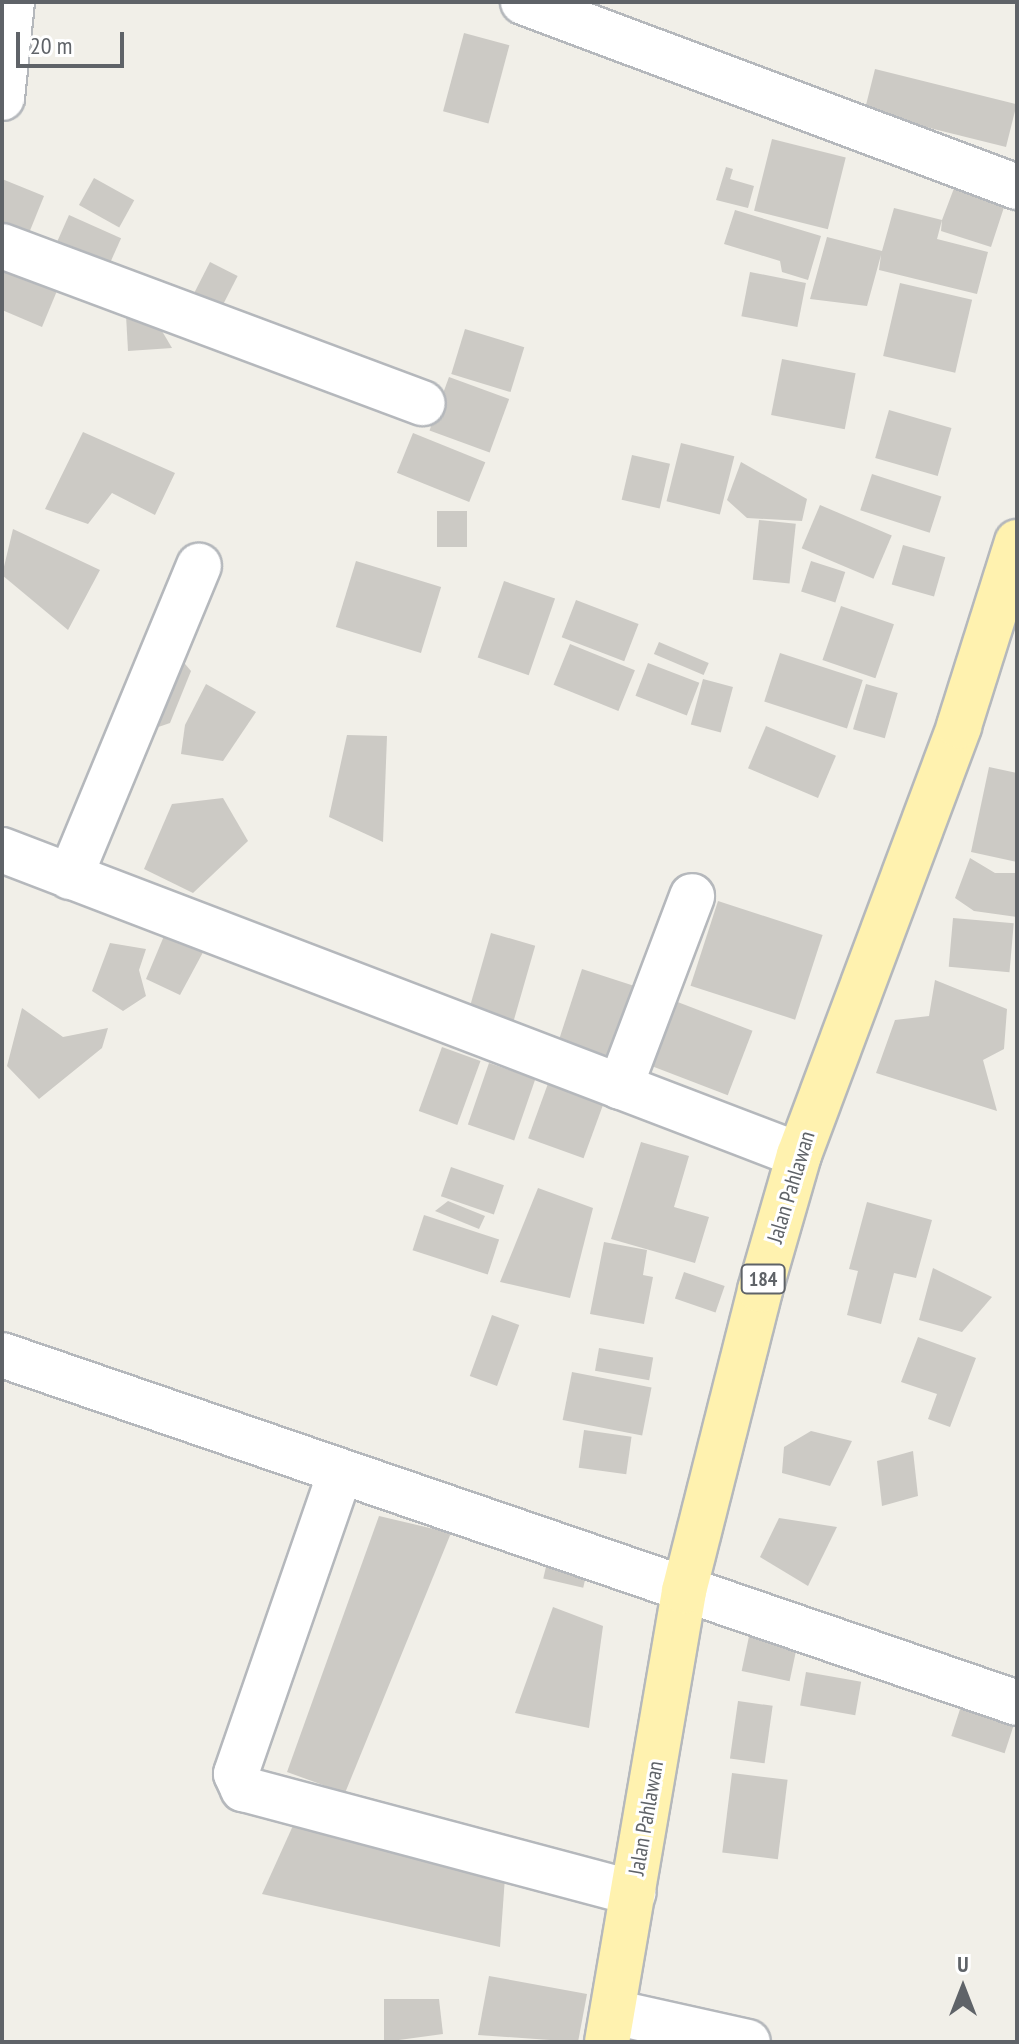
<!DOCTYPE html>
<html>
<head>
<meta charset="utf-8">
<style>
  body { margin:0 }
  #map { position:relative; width:1019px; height:2044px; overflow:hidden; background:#f1efe8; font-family:"PT Sans Narrow",sans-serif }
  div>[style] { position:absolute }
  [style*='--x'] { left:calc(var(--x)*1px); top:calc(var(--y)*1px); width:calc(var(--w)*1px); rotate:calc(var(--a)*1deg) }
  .building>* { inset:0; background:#cccac5; transform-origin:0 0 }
  .roads { filter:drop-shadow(2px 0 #b5b8bc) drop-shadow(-2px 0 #b5b8bc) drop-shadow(0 2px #b5b8bc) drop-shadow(0 -2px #b5b8bc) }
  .minor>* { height:44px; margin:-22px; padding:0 22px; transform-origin:22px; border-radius:22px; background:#fff }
  .major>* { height:44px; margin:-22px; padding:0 22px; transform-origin:22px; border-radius:22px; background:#fff2af }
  span { translate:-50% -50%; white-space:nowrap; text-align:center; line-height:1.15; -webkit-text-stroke:6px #fff; paint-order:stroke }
  .shield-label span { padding:2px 6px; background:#fff; border:2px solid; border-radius:6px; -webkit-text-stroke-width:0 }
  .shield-label { font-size:20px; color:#5f6368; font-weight:700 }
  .street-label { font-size:22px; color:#5f6368 }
  .frame { position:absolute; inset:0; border:4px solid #5f6368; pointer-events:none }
  .north { position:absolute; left:923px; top:1948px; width:80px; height:80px; -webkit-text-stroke:6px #fff; paint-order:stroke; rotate:0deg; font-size:22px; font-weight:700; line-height:32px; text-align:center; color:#5f6368 }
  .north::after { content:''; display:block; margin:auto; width:28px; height:36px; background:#5f6368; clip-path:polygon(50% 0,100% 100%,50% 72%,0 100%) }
  .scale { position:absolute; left:16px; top:32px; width:108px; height:36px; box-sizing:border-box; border:4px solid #5f6368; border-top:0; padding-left:10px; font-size:24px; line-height:28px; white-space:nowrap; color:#5f6368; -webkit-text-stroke:6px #fff; paint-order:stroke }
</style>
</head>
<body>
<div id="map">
  <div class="building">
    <i style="left:464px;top:33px;width:47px;height:81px;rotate:15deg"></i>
    <i style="left:875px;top:69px;width:146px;height:44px;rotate:14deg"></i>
    <i style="left:772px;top:139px;width:76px;height:74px;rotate:14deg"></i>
    <i style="clip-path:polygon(726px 167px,733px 169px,730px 179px,754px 186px,748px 208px,716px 200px)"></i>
    <i style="clip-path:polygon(959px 175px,1009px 192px,991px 247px,941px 231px,942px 220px,937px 239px,988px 252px,977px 294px,879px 270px,881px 255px,867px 306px,810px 299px,827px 237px,882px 251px,894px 208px,942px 220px)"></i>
    <i style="left:94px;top:178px;width:46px;height:31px;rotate:29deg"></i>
    <i style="clip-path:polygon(2px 179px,44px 196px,27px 238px,2px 228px)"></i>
    <i style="clip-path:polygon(735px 210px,821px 236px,808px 280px,782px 272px,780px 261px,724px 244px)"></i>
    <i style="left:69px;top:215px;width:57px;height:39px;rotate:24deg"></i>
    <i style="clip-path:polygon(2px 261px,59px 286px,42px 327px,2px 310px)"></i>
    <i style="left:210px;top:262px;width:31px;height:39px;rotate:27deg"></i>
    <i style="left:750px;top:272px;width:57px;height:45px;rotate:11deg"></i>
    <i style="left:900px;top:283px;width:74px;height:75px;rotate:13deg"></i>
    <i style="clip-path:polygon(149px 309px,172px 348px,128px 351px,126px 315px)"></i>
    <i style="left:465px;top:329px;width:62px;height:47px;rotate:17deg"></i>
    <i style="left:782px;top:359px;width:75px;height:57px;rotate:11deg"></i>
    <i style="left:449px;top:377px;width:64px;height:57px;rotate:20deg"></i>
    <i style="left:889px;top:410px;width:65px;height:50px;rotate:16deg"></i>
    <i style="clip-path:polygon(83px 432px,175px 473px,155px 515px,112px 493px,88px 524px,45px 509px)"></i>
    <i style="left:413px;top:433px;width:78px;height:43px;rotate:22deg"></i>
    <i style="left:681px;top:443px;width:55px;height:60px;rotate:14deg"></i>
    <i style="left:632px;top:455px;width:39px;height:46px;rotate:13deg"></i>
    <i style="clip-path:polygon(741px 462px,807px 499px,802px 521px,747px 518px,727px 500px)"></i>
    <i style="left:872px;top:474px;width:73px;height:38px;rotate:18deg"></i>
    <i style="left:820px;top:505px;width:78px;height:47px;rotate:23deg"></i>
    <i style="left:437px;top:511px;width:30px;height:36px"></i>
    <i style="left:759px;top:520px;width:37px;height:60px;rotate:6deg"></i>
    <i style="clip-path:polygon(13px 529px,100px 570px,68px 630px,2px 575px)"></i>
    <i style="left:903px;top:545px;width:44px;height:41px;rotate:16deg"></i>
    <i style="left:356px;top:561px;width:89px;height:69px;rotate:17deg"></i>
    <i style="left:811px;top:561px;width:36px;height:32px;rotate:18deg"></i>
    <i style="left:504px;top:581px;width:54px;height:81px;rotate:19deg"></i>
    <i style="left:576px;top:600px;width:67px;height:40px;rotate:21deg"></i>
    <i style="left:841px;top:606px;width:56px;height:57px;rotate:19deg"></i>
    <i style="left:659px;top:642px;width:54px;height:13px;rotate:23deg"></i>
    <i style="left:570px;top:644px;width:70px;height:44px;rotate:22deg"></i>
    <i style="clip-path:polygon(174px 651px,191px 671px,170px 723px,135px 735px)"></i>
    <i style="left:780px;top:653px;width:87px;height:51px;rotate:18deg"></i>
    <i style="left:648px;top:663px;width:55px;height:35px;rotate:21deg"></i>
    <i style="left:703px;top:679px;width:31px;height:47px;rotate:15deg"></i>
    <i style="clip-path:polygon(206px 684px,256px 712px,223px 761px,181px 754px,185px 725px)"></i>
    <i style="left:866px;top:684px;width:33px;height:47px;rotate:16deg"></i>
    <i style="left:766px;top:726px;width:76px;height:46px;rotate:23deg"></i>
    <i style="clip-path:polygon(347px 735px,387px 736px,383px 842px,329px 817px)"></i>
    <i style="clip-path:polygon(989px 767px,1017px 773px,1017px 862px,971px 852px)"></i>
    <i style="clip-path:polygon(223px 798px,248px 841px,193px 893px,144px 869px,172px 804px)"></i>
    <i style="clip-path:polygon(970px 858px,995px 873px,1017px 873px,1017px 917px,974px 911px,955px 898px)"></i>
    <i style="left:718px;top:901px;width:110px;height:89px;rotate:18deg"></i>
    <i style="left:953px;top:918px;width:61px;height:49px;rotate:5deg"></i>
    <i style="clip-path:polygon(169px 924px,208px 943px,180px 995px,146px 979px)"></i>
    <i style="left:491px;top:933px;width:46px;height:78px;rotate:16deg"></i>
    <i style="clip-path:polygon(110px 943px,146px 949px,139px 970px,146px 996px,123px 1011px,92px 991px)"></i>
    <i style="left:582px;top:969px;width:60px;height:77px;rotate:18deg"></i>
    <i style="clip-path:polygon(935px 980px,1007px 1009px,1004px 1049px,983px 1060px,997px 1111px,876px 1073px,895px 1020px,929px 1016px)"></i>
    <i style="left:675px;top:1001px;width:83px;height:69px;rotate:21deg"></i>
    <i style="clip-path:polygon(22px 1008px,63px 1037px,108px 1028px,102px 1048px,39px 1099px,7px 1066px)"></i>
    <i style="left:442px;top:1047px;width:41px;height:68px;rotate:20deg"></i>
    <i style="left:489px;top:1063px;width:49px;height:65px;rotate:19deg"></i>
    <i style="left:550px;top:1078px;width:59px;height:64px;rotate:20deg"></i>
    <i style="clip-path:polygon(641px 1142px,689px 1156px,674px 1207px,709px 1217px,695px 1263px,611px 1239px)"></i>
    <i style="left:451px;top:1167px;width:56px;height:31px;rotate:19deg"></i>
    <i style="clip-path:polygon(538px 1188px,593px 1208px,570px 1298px,500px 1282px)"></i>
    <i style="clip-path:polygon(448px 1201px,485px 1216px,479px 1229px,435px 1211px)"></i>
    <i style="clip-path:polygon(867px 1202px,932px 1220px,916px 1278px,894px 1273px,881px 1324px,847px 1315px,858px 1271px,849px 1269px)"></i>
    <i style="left:424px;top:1215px;width:79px;height:37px;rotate:18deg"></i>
    <i style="clip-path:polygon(604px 1242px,647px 1250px,643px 1275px,653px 1277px,644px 1324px,590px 1314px)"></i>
    <i style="clip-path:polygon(933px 1268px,992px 1297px,962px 1332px,919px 1320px)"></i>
    <i style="left:684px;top:1272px;width:43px;height:28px;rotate:19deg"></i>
    <i style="left:492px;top:1315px;width:29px;height:65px;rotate:20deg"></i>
    <i style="clip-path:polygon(918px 1337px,976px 1358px,950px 1427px,928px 1419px,937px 1394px,901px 1382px)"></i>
    <i style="left:599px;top:1348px;width:55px;height:23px;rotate:10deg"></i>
    <i style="left:572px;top:1372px;width:81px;height:49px;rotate:11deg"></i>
    <i style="left:584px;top:1430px;width:48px;height:38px;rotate:8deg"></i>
    <i style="clip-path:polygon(811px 1431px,852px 1441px,830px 1486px,782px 1473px,784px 1447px)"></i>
    <i style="clip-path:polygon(913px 1451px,918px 1496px,882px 1506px,877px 1461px)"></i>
    <i style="clip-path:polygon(379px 1516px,451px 1533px,345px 1793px,287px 1772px)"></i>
    <i style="clip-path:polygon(779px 1518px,837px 1527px,808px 1586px,760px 1557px)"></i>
    <i style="left:548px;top:1558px;width:41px;height:21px;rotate:13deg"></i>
    <i style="clip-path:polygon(553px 1607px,603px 1626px,589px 1728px,515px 1713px)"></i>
    <i style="left:751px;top:1627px;width:49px;height:45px;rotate:12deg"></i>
    <i style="left:806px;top:1672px;width:56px;height:34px;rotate:10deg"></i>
    <i style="left:964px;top:1697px;width:56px;height:41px;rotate:18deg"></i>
    <i style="left:738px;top:1701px;width:35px;height:58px;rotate:8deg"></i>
    <i style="left:732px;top:1773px;width:56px;height:80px;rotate:7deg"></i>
    <i style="clip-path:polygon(296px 1819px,505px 1877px,500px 1947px,262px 1894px)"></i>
    <i style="clip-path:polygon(489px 1976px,587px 1994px,578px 2042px,478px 2035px)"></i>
    <i style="clip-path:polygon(384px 1999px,439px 1999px,443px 2034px,384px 2042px)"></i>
  </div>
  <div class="roads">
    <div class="minor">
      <i style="--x:523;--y:2;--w:528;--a:20.53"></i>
      <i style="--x:2;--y:98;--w:97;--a:-84.1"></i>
      <i style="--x:2;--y:246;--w:449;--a:20.5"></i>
      <i style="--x:2;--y:850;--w:853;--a:20.94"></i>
      <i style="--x:70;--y:877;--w:337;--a:-67.5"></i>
      <i style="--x:620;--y:1087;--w:204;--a:-69.3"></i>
      <i style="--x:2;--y:1355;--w:1073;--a:18.92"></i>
      <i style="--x:339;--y:1476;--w:315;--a:109.1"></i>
      <i style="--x:236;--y:1774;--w:17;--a:65"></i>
      <i style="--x:243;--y:1789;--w:404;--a:14.9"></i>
      <i style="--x:613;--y:2012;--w:138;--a:12.5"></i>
    </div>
    <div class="major">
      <i style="--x:607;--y:2042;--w:458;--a:-80.3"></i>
      <i style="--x:684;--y:1591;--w:310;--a:-75.8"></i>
      <i style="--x:760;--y:1290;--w:141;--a:-73.9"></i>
      <i style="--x:799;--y:1155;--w:458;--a:-69.5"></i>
      <i style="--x:959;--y:726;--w:193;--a:-72.5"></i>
    </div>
  </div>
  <div class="shield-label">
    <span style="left:763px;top:1279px">184</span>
  </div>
  <div class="street-label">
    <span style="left:791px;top:1187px;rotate:-73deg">Jalan Pahlawan</span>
    <span style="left:646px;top:1818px;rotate:-80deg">Jalan Pahlawan</span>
  </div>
  <div class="frame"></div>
  <div class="north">U</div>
  <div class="scale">20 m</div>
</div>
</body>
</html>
